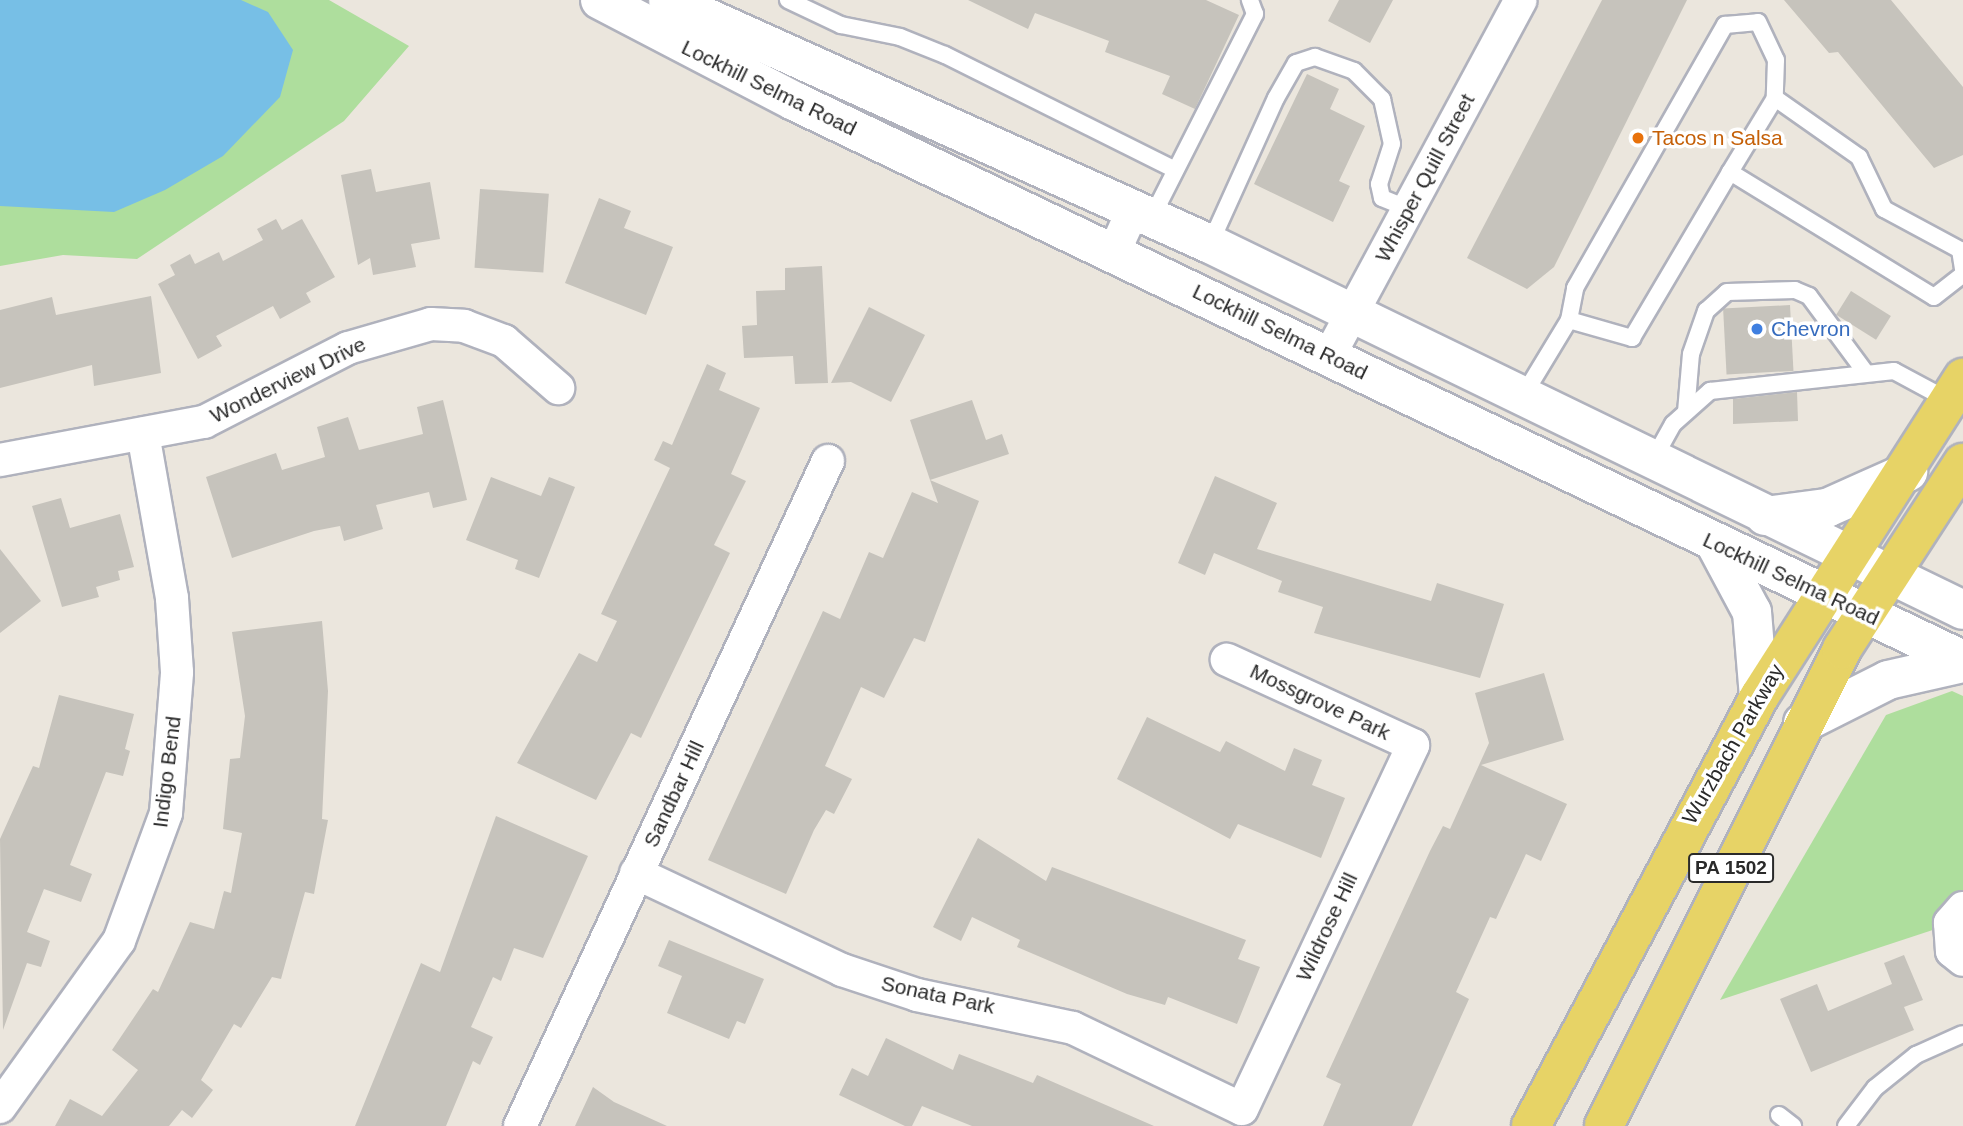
<!DOCTYPE html>
<html>
<head>
<meta charset="utf-8">
<style>
  body { margin:0 }
  #map { position:relative; width:1963px; height:1126px; overflow:hidden; background:#ebe6dd; font-family:Arial,sans-serif }
  div>[style] { position:absolute }
  [style*='--x'] { left:calc(var(--x)*1px); top:calc(var(--y)*1px); width:calc(var(--w)*1px); rotate:calc(var(--a)*1deg) }
  .green>* { inset:0; background:#aede9d }
  .water>* { inset:0; background:#77bfe6 }
  .building>* { inset:0; background:#c6c3bc; transform-origin:0 0 }
  .roads { filter:drop-shadow(2px 0 #b0b2bd) drop-shadow(-2px 0 #b0b2bd) drop-shadow(0 2px #b0b2bd) drop-shadow(0 -2px #b0b2bd) }
  .lane>* { height:16px; margin:-8px; padding:0 8px; transform-origin:8px; border-radius:8px; background:#fff }
  .street>* { height:32px; margin:-16px; padding:0 16px; transform-origin:16px; border-radius:16px; background:#fff }
  .secondary>* { height:38px; margin:-19px; padding:0 19px; transform-origin:19px; border-radius:19px; background:#fff }
  .primary>* { height:38px; margin:-19px; padding:0 19px; transform-origin:19px; border-radius:19px; background:#e7d366 }
  .dots>* { width:19px; height:19px; translate:-50% -50%; box-sizing:border-box; border:4px solid #fff; border-radius:50% }
  span { translate:-50% -50%; white-space:nowrap; text-align:center; line-height:1.15; -webkit-text-stroke:7px #fff; paint-order:stroke }
  .shield-label span { padding:2px 5px; background:#fff; border:2px solid; border-radius:5px; -webkit-text-stroke-width:0 }
  .shield-label { font-size:19px; color:#2a2a2a; font-weight:700 }
  .street-label { font-size:21px; color:#2a2a2a }
  .food-label { font-size:21px; color:#c56008 }
  .left { translate:0 -50%; text-align:left }
  .shop-label { font-size:21px; color:#366cbe }
</style>
</head>
<body>
<div id="map">
  <div class="green">
    <i style="clip-path:polygon(0 0,329px 0,409px 46px,344px 121px,137px 259px,63px 255px,0 266px)"></i>
    <i style="clip-path:polygon(1952px 691px,1963px 696px,1963px 920px,1720px 1000px,1886px 715px)"></i>
  </div>
  <div class="water">
    <i style="clip-path:polygon(0 0,241px 0,268px 12px,293px 50px,280px 97px,223px 156px,165px 190px,114px 212px,0 206px)"></i>
  </div>
  <div class="building">
    <i style="clip-path:polygon(968px 0,1206px 0,1239px 15px,1195px 109px,1162px 94px,1170px 76px,1105px 52px,1109px 41px,1035px 13px,1028px 29px)"></i>
    <i style="clip-path:polygon(1339px 0,1393px 0,1370px 43px,1328px 21px)"></i>
    <i style="clip-path:polygon(1602px 0,1687px 0,1554px 267px,1527px 289px,1467px 258px)"></i>
    <i style="clip-path:polygon(1784px 0,1891px 0,1963px 87px,1963px 155px,1934px 168px,1838px 52px,1829px 53px)"></i>
    <i style="clip-path:polygon(1307px 74px,1339px 89px,1330px 109px,1365px 126px,1339px 181px,1350px 186px,1333px 222px,1254px 184px)"></i>
    <i style="clip-path:polygon(371px 169px,376px 192px,430px 182px,440px 239px,411px 244px,416px 267px,373px 275px,370px 258px,358px 265px,341px 175px)"></i>
    <i style="left:480px;top:189px;width:69px;height:79px;rotate:4deg"></i>
    <i style="clip-path:polygon(599px 198px,631px 211px,624px 228px,673px 247px,646px 315px,565px 283px)"></i>
    <i style="clip-path:polygon(276px 219px,282px 230px,302px 219px,335px 277px,306px 293px,311px 302px,280px 319px,273px 306px,216px 336px,222px 346px,198px 359px,158px 284px,175px 275px,170px 265px,190px 254px,195px 264px,219px 252px,223px 261px,263px 240px,257px 229px)"></i>
    <i style="clip-path:polygon(822px 266px,828px 383px,795px 384px,793px 356px,744px 358px,742px 326px,757px 325px,756px 291px,785px 290px,785px 268px)"></i>
    <i style="left:1851px;top:291px;width:47px;height:28px;rotate:32deg"></i>
    <i style="clip-path:polygon(151px 296px,161px 373px,94px 386px,92px 365px,0 388px,0 310px,52px 297px,56px 315px)"></i>
    <i style="left:1790px;top:305px;width:66px;height:67px;rotate:87deg"></i>
    <i style="clip-path:polygon(869px 307px,925px 335px,891px 402px,851px 382px,831px 383px)"></i>
    <i style="clip-path:polygon(707px 364px,726px 373px,719px 390px,760px 408px,731px 474px,746px 481px,714px 545px,730px 553px,641px 738px,631px 733px,596px 800px,517px 763px,579px 653px,597px 662px,617px 621px,601px 614px,670px 468px,654px 460px,663px 441px,672px 445px)"></i>
    <i style="clip-path:polygon(1797px 392px,1798px 421px,1733px 424px,1733px 399px)"></i>
    <i style="clip-path:polygon(443px 400px,467px 500px,433px 508px,429px 492px,376px 505px,383px 529px,344px 541px,340px 526px,314px 531px,232px 558px,206px 477px,276px 453px,282px 470px,325px 457px,317px 427px,348px 417px,359px 450px,423px 434px,417px 407px)"></i>
    <i style="clip-path:polygon(972px 400px,986px 440px,1002px 434px,1009px 454px,930px 480px,910px 420px)"></i>
    <i style="clip-path:polygon(1215px 476px,1277px 503px,1257px 549px,1431px 601px,1437px 583px,1504px 604px,1480px 678px,1314px 633px,1323px 607px,1278px 592px,1282px 581px,1214px 553px,1205px 575px,1178px 563px)"></i>
    <i style="clip-path:polygon(491px 477px,541px 496px,549px 477px,575px 487px,539px 578px,515px 569px,518px 560px,466px 540px)"></i>
    <i style="clip-path:polygon(930px 480px,979px 501px,925px 642px,914px 638px,884px 698px,861px 687px,825px 766px,852px 779px,834px 814px,826px 810px,814px 830px,786px 894px,708px 860px,823px 611px,840px 619px,869px 552px,883px 558px,912px 492px,938px 503px)"></i>
    <i style="clip-path:polygon(61px 498px,70px 528px,120px 514px,134px 567px,118px 571px,120px 580px,96px 587px,99px 597px,62px 607px,32px 506px)"></i>
    <i style="clip-path:polygon(0 549px,41px 601px,0 633px)"></i>
    <i style="clip-path:polygon(322px 621px,328px 691px,322px 819px,328px 820px,314px 894px,305px 892px,281px 979px,272px 977px,241px 1028px,234px 1024px,201px 1080px,213px 1090px,192px 1118px,182px 1110px,169px 1126px,55px 1126px,70px 1099px,102px 1116px,138px 1070px,112px 1050px,153px 989px,158px 992px,190px 922px,214px 929px,224px 891px,231px 893px,242px 833px,223px 829px,230px 759px,240px 758px,245px 716px,232px 632px)"></i>
    <i style="clip-path:polygon(1544px 673px,1564px 740px,1481px 765px,1567px 804px,1541px 861px,1526px 854px,1496px 919px,1490px 917px,1456px 992px,1469px 999px,1412px 1126px,1323px 1126px,1341px 1084px,1326px 1077px,1430px 851px,1443px 826px,1450px 829px,1489px 743px,1475px 693px)"></i>
    <i style="clip-path:polygon(59px 695px,134px 714px,125px 749px,130px 751px,123px 776px,106px 772px,70px 865px,92px 874px,81px 902px,44px 889px,27px 932px,50px 941px,41px 967px,27px 963px,3px 1030px,0 839px,33px 766px,39px 768px)"></i>
    <i style="clip-path:polygon(1147px 717px,1220px 752px,1226px 741px,1285px 771px,1294px 748px,1322px 760px,1312px 785px,1345px 798px,1321px 858px,1238px 824px,1230px 839px,1117px 779px)"></i>
    <i style="clip-path:polygon(496px 816px,588px 856px,543px 958px,514px 948px,501px 981px,493px 977px,471px 1027px,493px 1037px,480px 1065px,473px 1061px,446px 1126px,355px 1126px,421px 963px,440px 972px)"></i>
    <i style="clip-path:polygon(978px 838px,1046px 881px,1052px 867px,1246px 940px,1238px 959px,1260px 967px,1237px 1024px,1168px 997px,1165px 1005px,1127px 994px,1017px 947px,1020px 940px,972px 917px,961px 941px,933px 927px)"></i>
    <i style="clip-path:polygon(669px 940px,764px 979px,745px 1024px,737px 1021px,729px 1039px,667px 1013px,682px 976px,658px 966px)"></i>
    <i style="clip-path:polygon(1904px 955px,1923px 1000px,1904px 1007px,1914px 1030px,1811px 1072px,1780px 999px,1817px 984px,1828px 1011px,1892px 984px,1884px 963px)"></i>
    <i style="clip-path:polygon(886px 1038px,953px 1070px,959px 1054px,1033px 1083px,1037px 1075px,1154px 1126px,972px 1126px,922px 1106px,912px 1126px,905px 1126px,839px 1095px,852px 1068px,868px 1076px)"></i>
    <i style="clip-path:polygon(593px 1087px,614px 1102px,667px 1126px,575px 1126px)"></i>
  </div>
  <div class="roads">
    <div class="lane">
      <i style="--x:788;--y:0;--w:59;--a:25.3"></i>
      <i style="--x:841;--y:25;--w:60;--a:11.5"></i>
      <i style="--x:900;--y:37;--w:48;--a:21.8"></i>
      <i style="--x:945;--y:55;--w:256;--a:26.5"></i>
      <i style="--x:1730;--y:172;--w:87;--a:-58.7"></i>
      <i style="--x:1152;--y:217;--w:228;--a:-63.1"></i>
      <i style="--x:1255;--y:14;--w:15;--a:-110"></i>
      <i style="--x:1210;--y:244;--w:160;--a:-65.7"></i>
      <i style="--x:1276;--y:98;--w:40;--a:-60.3"></i>
      <i style="--x:1296;--y:63;--w:20;--a:-18"></i>
      <i style="--x:1315;--y:57;--w:41;--a:19.7"></i>
      <i style="--x:1354;--y:71;--w:40;--a:45"></i>
      <i style="--x:1382;--y:99;--w:46;--a:77.5"></i>
      <i style="--x:1392;--y:144;--w:42;--a:108"></i>
      <i style="--x:1379;--y:184;--w:14;--a:78"></i>
      <i style="--x:1382;--y:198;--w:29;--a:22"></i>
      <i style="--x:1569;--y:320;--w:33;--a:-79"></i>
      <i style="--x:1575;--y:288;--w:303;--a:-60.3"></i>
      <i style="--x:1725;--y:25;--w:33;--a:-5"></i>
      <i style="--x:1758;--y:22;--w:42;--a:64.7"></i>
      <i style="--x:1776;--y:60;--w:38;--a:92"></i>
      <i style="--x:1775;--y:98;--w:103;--a:35.1"></i>
      <i style="--x:1859;--y:157;--w:58;--a:64.3"></i>
      <i style="--x:1884;--y:209;--w:86;--a:28.3"></i>
      <i style="--x:1960;--y:250;--w:19;--a:81"></i>
      <i style="--x:1523;--y:396;--w:89;--a:-58.8"></i>
      <i style="--x:1569;--y:320;--w:66;--a:15.9"></i>
      <i style="--x:1632;--y:338;--w:193;--a:-59.4"></i>
      <i style="--x:1730;--y:172;--w:239;--a:31.5"></i>
      <i style="--x:1934;--y:297;--w:37;--a:-38"></i>
      <i style="--x:1686;--y:412;--w:58;--a:-85.1"></i>
      <i style="--x:1691;--y:354;--w:46;--a:-70.8"></i>
      <i style="--x:1706;--y:311;--w:28;--a:-42"></i>
      <i style="--x:1727;--y:292;--w:68;--a:-1.7"></i>
      <i style="--x:1795;--y:290;--w:15;--a:23"></i>
      <i style="--x:1809;--y:296;--w:96;--a:53.5"></i>
      <i style="--x:1653;--y:460;--w:41;--a:-60.9"></i>
      <i style="--x:1673;--y:424;--w:50;--a:-41.7"></i>
      <i style="--x:1710;--y:391;--w:185;--a:-6.2"></i>
      <i style="--x:1894;--y:371;--w:61;--a:28.2"></i>
      <i style="--x:1779;--y:1115;--w:18;--a:38"></i>
      <i style="--x:1846;--y:1126;--w:48;--a:-52.7"></i>
      <i style="--x:1875;--y:1088;--w:53;--a:-38.8"></i>
      <i style="--x:1916;--y:1055;--w:51;--a:-24.1"></i>
    </div>
    <div class="street">
      <i style="--x:1114;--y:252;--w:48;--a:-65.6"></i>
      <i style="--x:1329;--y:356;--w:404;--a:-61.7"></i>
      <i style="--x:0;--y:460;--w:208;--a:-10.6"></i>
      <i style="--x:204;--y:422;--w:162;--a:-27.2"></i>
      <i style="--x:348;--y:348;--w:86;--a:-16.1"></i>
      <i style="--x:431;--y:324;--w:33;--a:3"></i>
      <i style="--x:464;--y:326;--w:43;--a:20.6"></i>
      <i style="--x:504;--y:341;--w:72;--a:41"></i>
      <i style="--x:636;--y:873;--w:228;--a:25.2"></i>
      <i style="--x:842;--y:970;--w:79;--a:18.4"></i>
      <i style="--x:917;--y:995;--w:159;--a:11.9"></i>
      <i style="--x:1073;--y:1028;--w:187;--a:25.6"></i>
      <i style="--x:1242;--y:1109;--w:402;--a:-64.8"></i>
      <i style="--x:1413;--y:745;--w:205;--a:-155.4"></i>
      <i style="--x:1963;--y:908;--w:20;--a:131"></i>
      <i style="--x:1950;--y:923;--w:28;--a:86"></i>
      <i style="--x:1952;--y:951;--w:14;--a:39"></i>
      <i style="--x:0;--y:1107;--w:204;--a:-54.4"></i>
      <i style="--x:119;--y:941;--w:136;--a:-69.8"></i>
      <i style="--x:166;--y:813;--w:141;--a:-85.5"></i>
      <i style="--x:177;--y:672;--w:74;--a:-93.9"></i>
      <i style="--x:172;--y:598;--w:167;--a:-100"></i>
      <i style="--x:520;--y:1126;--w:733;--a:-65.15"></i>
    </div>
    <div class="secondary">
      <i style="--x:600;--y:0;--w:219;--a:27.5"></i>
      <i style="--x:794;--y:101;--w:1296;--a:25.56"></i>
      <i style="--x:668;--y:0;--w:594;--a:24.24"></i>
      <i style="--x:1210;--y:244;--w:837;--a:25.92"></i>
      <i style="--x:1765;--y:516;--w:63;--a:-7.4"></i>
      <i style="--x:1827;--y:508;--w:89;--a:-24"></i>
      <i style="--x:1716;--y:545;--w:76;--a:61.8"></i>
      <i style="--x:1752;--y:612;--w:85;--a:85.3"></i>
      <i style="--x:1803;--y:723;--w:95;--a:-26.8"></i>
      <i style="--x:1888;--y:680;--w:77;--a:-12.8"></i>
    </div>
    <div class="primary">
      <i style="--x:1531;--y:1126;--w:486;--a:-62"></i>
      <i style="--x:1759;--y:697;--w:379;--a:-57.4"></i>
      <i style="--x:1604;--y:1126;--w:533;--a:-63.48"></i>
      <i style="--x:1842;--y:649;--w:222;--a:-57"></i>
    </div>
  </div>
  <div class="dots">
    <i style="left:1638px;top:138px;background:#e8710a"></i>
    <i style="left:1757px;top:329px;background:#3f7fe0"></i>
  </div>
  <div class="shield-label">
    <span style="left:1731px;top:868px">PA 1502</span>
  </div>
  <div class="street-label">
    <span style="left:769px;top:88px;rotate:26deg">Lockhill Selma Road</span>
    <span style="left:1425px;top:178px;rotate:-62deg">Whisper Quill Street</span>
    <span style="left:1280px;top:332px;rotate:26deg">Lockhill Selma Road</span>
    <span style="left:288px;top:380px;rotate:-26deg">Wonderview Drive</span>
    <span style="left:1791px;top:579px;rotate:25deg">Lockhill Selma Road</span>
    <span style="left:1320px;top:702px;rotate:25deg">Mossgrove Park</span>
    <span style="left:1733px;top:744px;rotate:-60deg">Wurzbach Parkway</span>
    <span style="left:167px;top:772px;rotate:-83deg">Indigo Bend</span>
    <span style="left:674px;top:794px;rotate:-65deg">Sandbar Hill</span>
    <span style="left:1327px;top:927px;rotate:-65deg">Wildrose Hill</span>
    <span style="left:938px;top:995px;rotate:12deg">Sonata Park</span>
  </div>
  <div class="food-label">
    <span class="left" style="left:1652px;top:138px">Tacos n Salsa</span>
  </div>
  <div class="shop-label">
    <span class="left" style="left:1771px;top:329px">Chevron</span>
  </div>
</div>
</body>
</html>
